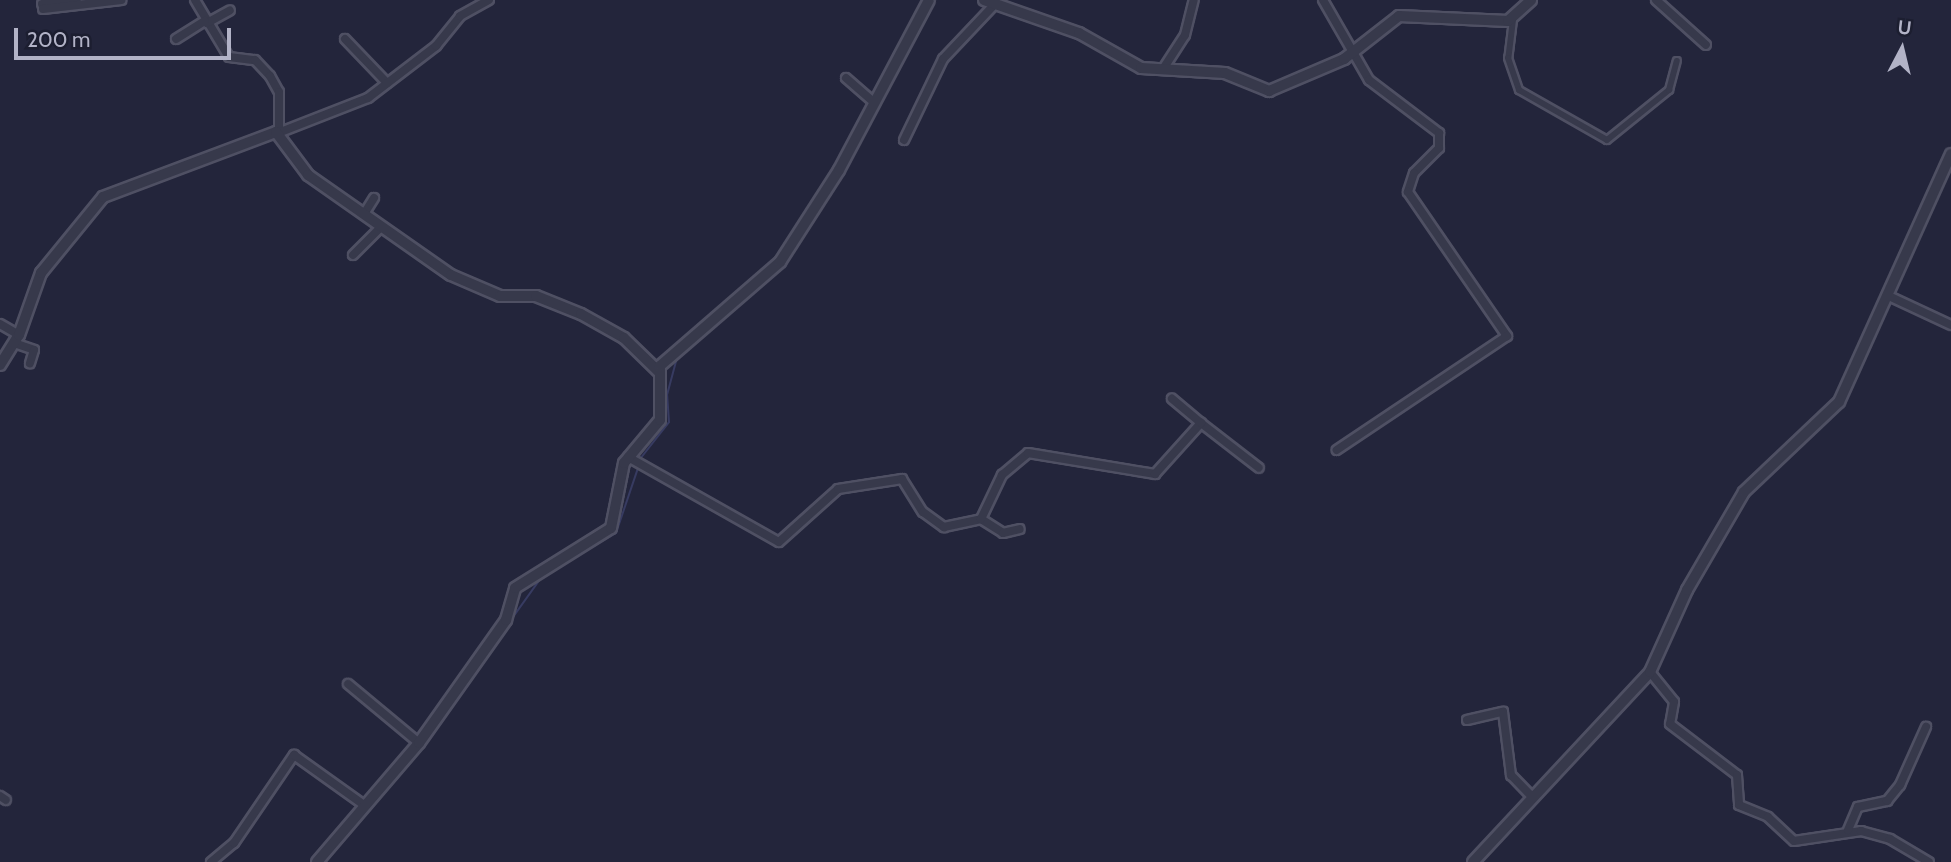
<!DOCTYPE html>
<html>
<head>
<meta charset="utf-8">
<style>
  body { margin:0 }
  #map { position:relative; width:1951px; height:862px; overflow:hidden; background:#23253b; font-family:Cabin,sans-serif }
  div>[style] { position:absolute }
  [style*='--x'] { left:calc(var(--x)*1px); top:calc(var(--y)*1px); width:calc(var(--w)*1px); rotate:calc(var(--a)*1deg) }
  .stream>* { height:2px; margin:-1px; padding:0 1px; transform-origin:1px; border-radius:1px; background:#373b61 }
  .roads { filter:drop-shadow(2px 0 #4f5063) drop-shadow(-2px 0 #4f5063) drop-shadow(0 2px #4f5063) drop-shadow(0 -2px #4f5063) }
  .pedestrian>* { height:6px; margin:-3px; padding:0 3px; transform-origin:3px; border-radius:3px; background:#37394b }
  .minor>* { height:8px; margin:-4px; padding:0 4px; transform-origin:4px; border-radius:4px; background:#37394b }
  .tertiary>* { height:10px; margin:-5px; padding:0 5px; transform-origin:5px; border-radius:5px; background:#37394b }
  span { translate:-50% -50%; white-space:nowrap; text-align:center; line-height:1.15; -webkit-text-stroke:5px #1c1e30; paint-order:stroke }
  .north { position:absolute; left:1867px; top:14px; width:70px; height:70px; -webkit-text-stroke:5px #1c1e30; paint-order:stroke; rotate:7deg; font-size:19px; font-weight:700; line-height:28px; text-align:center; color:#b2b3c7 }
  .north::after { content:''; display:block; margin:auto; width:24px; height:32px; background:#b2b3c7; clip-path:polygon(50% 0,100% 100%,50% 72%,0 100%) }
  .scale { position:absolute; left:14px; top:28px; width:217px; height:32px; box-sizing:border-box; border:4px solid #b2b3c7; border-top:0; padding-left:9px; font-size:21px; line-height:24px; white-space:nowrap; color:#b2b3c7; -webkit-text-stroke:5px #1c1e30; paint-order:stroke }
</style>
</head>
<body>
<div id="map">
  <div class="stream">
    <i style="--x:867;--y:128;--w:86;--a:-62.2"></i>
    <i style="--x:786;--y:262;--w:88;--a:-57"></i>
    <i style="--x:640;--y:459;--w:47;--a:-51.9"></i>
    <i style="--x:669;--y:422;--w:27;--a:-94"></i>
    <i style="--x:667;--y:395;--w:38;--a:-75"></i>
    <i style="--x:552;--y:571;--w:74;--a:-30.7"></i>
    <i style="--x:616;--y:533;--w:69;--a:-71.3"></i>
    <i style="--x:397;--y:779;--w:247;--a:-54.4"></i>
  </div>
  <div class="roads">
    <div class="pedestrian">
      <i style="--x:1513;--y:20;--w:38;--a:97"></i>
      <i style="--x:1508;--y:58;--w:34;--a:71"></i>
      <i style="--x:1519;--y:90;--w:101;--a:29.6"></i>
      <i style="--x:1607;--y:140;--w:80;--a:-38.9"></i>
      <i style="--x:1669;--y:90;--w:30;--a:-75"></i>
    </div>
    <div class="minor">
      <i style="--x:195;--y:0;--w:66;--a:59.2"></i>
      <i style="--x:229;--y:57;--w:26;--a:7"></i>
      <i style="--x:255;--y:60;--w:22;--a:47"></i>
      <i style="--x:270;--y:76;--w:18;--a:61"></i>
      <i style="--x:279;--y:92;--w:39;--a:90"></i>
      <i style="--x:1323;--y:0;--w:92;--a:60.1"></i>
      <i style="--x:1369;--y:80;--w:88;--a:37.1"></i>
      <i style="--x:1439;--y:133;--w:15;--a:90"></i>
      <i style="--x:1439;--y:148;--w:35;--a:135"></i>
      <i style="--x:1414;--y:173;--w:20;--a:108"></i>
      <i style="--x:1408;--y:192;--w:175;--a:55.5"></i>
      <i style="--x:1507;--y:336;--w:205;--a:146.2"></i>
      <i style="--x:1656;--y:0;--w:67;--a:42"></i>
      <i style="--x:42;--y:4;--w:35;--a:-7"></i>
      <i style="--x:43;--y:9;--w:79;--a:-6.6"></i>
      <i style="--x:207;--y:23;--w:26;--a:-29"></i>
      <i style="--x:176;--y:39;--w:34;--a:-32"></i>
      <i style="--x:345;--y:39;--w:61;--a:46.3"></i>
      <i style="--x:1163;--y:69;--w:40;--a:-57.1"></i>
      <i style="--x:1185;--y:35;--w:36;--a:-76"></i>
      <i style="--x:846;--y:78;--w:38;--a:41"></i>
      <i style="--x:278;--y:133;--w:97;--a:-21.3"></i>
      <i style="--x:368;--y:98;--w:86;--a:-37.4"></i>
      <i style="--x:436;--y:46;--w:38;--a:-51"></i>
      <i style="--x:460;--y:16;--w:33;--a:-29"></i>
      <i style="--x:904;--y:140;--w:90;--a:-64.3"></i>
      <i style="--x:943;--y:59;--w:74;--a:-46.6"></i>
      <i style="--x:364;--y:214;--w:19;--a:-58"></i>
      <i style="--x:353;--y:255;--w:40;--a:-45"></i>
      <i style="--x:1891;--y:297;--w:66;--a:25"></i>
      <i style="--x:0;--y:324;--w:22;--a:30"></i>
      <i style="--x:14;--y:343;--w:21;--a:19"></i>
      <i style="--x:34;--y:350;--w:14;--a:107"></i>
      <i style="--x:1201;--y:423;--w:73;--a:37.8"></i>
      <i style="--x:628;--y:457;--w:173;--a:29.4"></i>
      <i style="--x:779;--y:542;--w:79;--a:-41.9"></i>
      <i style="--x:838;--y:489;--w:65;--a:-8.9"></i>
      <i style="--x:902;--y:479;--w:39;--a:58"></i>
      <i style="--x:923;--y:512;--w:26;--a:36"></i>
      <i style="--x:944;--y:527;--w:38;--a:-12"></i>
      <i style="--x:981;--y:519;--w:26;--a:32"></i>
      <i style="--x:1003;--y:533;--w:17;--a:-13"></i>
      <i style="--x:981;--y:519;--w:49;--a:-64.5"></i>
      <i style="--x:1002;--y:475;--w:34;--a:-40"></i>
      <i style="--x:1028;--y:453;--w:129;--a:9.4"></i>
      <i style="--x:1155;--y:474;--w:69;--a:-48"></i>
      <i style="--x:1201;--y:423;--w:38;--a:-140"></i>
      <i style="--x:1650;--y:672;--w:38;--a:51"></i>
      <i style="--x:1674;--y:702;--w:22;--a:100"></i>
      <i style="--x:1670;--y:724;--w:84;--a:37.3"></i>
      <i style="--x:1737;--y:775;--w:30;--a:86"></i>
      <i style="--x:1739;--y:805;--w:31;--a:22"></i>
      <i style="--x:1768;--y:817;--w:35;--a:43"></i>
      <i style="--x:1794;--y:841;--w:68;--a:-8.5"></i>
      <i style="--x:1861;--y:831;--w:30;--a:15"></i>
      <i style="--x:1890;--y:839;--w:45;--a:30.5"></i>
      <i style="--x:348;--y:684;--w:92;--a:39.7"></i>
      <i style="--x:1467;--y:720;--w:37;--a:-13"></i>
      <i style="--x:1503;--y:712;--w:64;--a:82.8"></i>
      <i style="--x:1511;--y:775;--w:28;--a:46"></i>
      <i style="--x:0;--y:796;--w:7;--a:34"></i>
      <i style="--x:1848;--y:830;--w:25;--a:-67"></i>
      <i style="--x:1858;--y:807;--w:30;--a:-12"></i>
      <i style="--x:1887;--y:801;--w:21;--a:-51"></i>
      <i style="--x:1900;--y:785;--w:64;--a:-65.9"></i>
      <i style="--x:211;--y:862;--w:30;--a:-40"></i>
      <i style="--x:234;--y:843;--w:107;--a:-55.7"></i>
      <i style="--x:294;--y:755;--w:86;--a:35.5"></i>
    </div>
    <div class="tertiary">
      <i style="--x:984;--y:0;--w:101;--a:19.2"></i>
      <i style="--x:1079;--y:33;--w:71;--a:29.4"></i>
      <i style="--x:1141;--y:68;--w:84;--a:3.4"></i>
      <i style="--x:1225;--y:73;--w:48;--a:22.2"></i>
      <i style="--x:1269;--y:91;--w:82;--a:-23.1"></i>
      <i style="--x:1344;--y:59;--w:70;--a:-38"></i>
      <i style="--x:1399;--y:16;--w:109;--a:2.6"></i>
      <i style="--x:1508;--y:21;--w:31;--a:-42"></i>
      <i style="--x:0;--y:365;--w:36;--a:-58"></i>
      <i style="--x:19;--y:335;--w:66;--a:-70.5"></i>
      <i style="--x:41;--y:273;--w:98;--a:-50.8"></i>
      <i style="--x:103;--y:197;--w:185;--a:-20.6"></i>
      <i style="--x:276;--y:132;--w:54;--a:53.3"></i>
      <i style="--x:308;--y:175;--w:174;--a:35"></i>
      <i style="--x:451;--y:275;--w:53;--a:23.2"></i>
      <i style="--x:500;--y:296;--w:36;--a:0"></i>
      <i style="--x:536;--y:296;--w:48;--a:21.8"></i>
      <i style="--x:581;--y:314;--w:49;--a:29.2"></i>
      <i style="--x:624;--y:338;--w:49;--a:44.2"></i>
      <i style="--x:317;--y:862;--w:157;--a:-49.4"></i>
      <i style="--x:419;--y:743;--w:151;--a:-54.7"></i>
      <i style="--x:506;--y:620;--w:33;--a:-74"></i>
      <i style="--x:515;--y:588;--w:113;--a:-32"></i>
      <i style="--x:611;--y:528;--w:66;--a:-78.7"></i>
      <i style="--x:624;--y:463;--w:56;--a:-50.1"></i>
      <i style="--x:660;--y:420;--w:54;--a:-90"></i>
      <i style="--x:660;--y:366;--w:159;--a:-40.9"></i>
      <i style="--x:780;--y:262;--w:109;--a:-57.3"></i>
      <i style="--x:839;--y:170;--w:192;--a:-62.1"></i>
      <i style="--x:1473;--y:862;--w:260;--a:-47"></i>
      <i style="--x:1650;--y:672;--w:90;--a:-65.7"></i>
      <i style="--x:1687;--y:590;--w:113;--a:-59.8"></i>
      <i style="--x:1744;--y:492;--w:131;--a:-43.5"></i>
      <i style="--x:1839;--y:402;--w:272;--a:-65.7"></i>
    </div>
  </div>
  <div class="north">U</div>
  <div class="scale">200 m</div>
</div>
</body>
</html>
